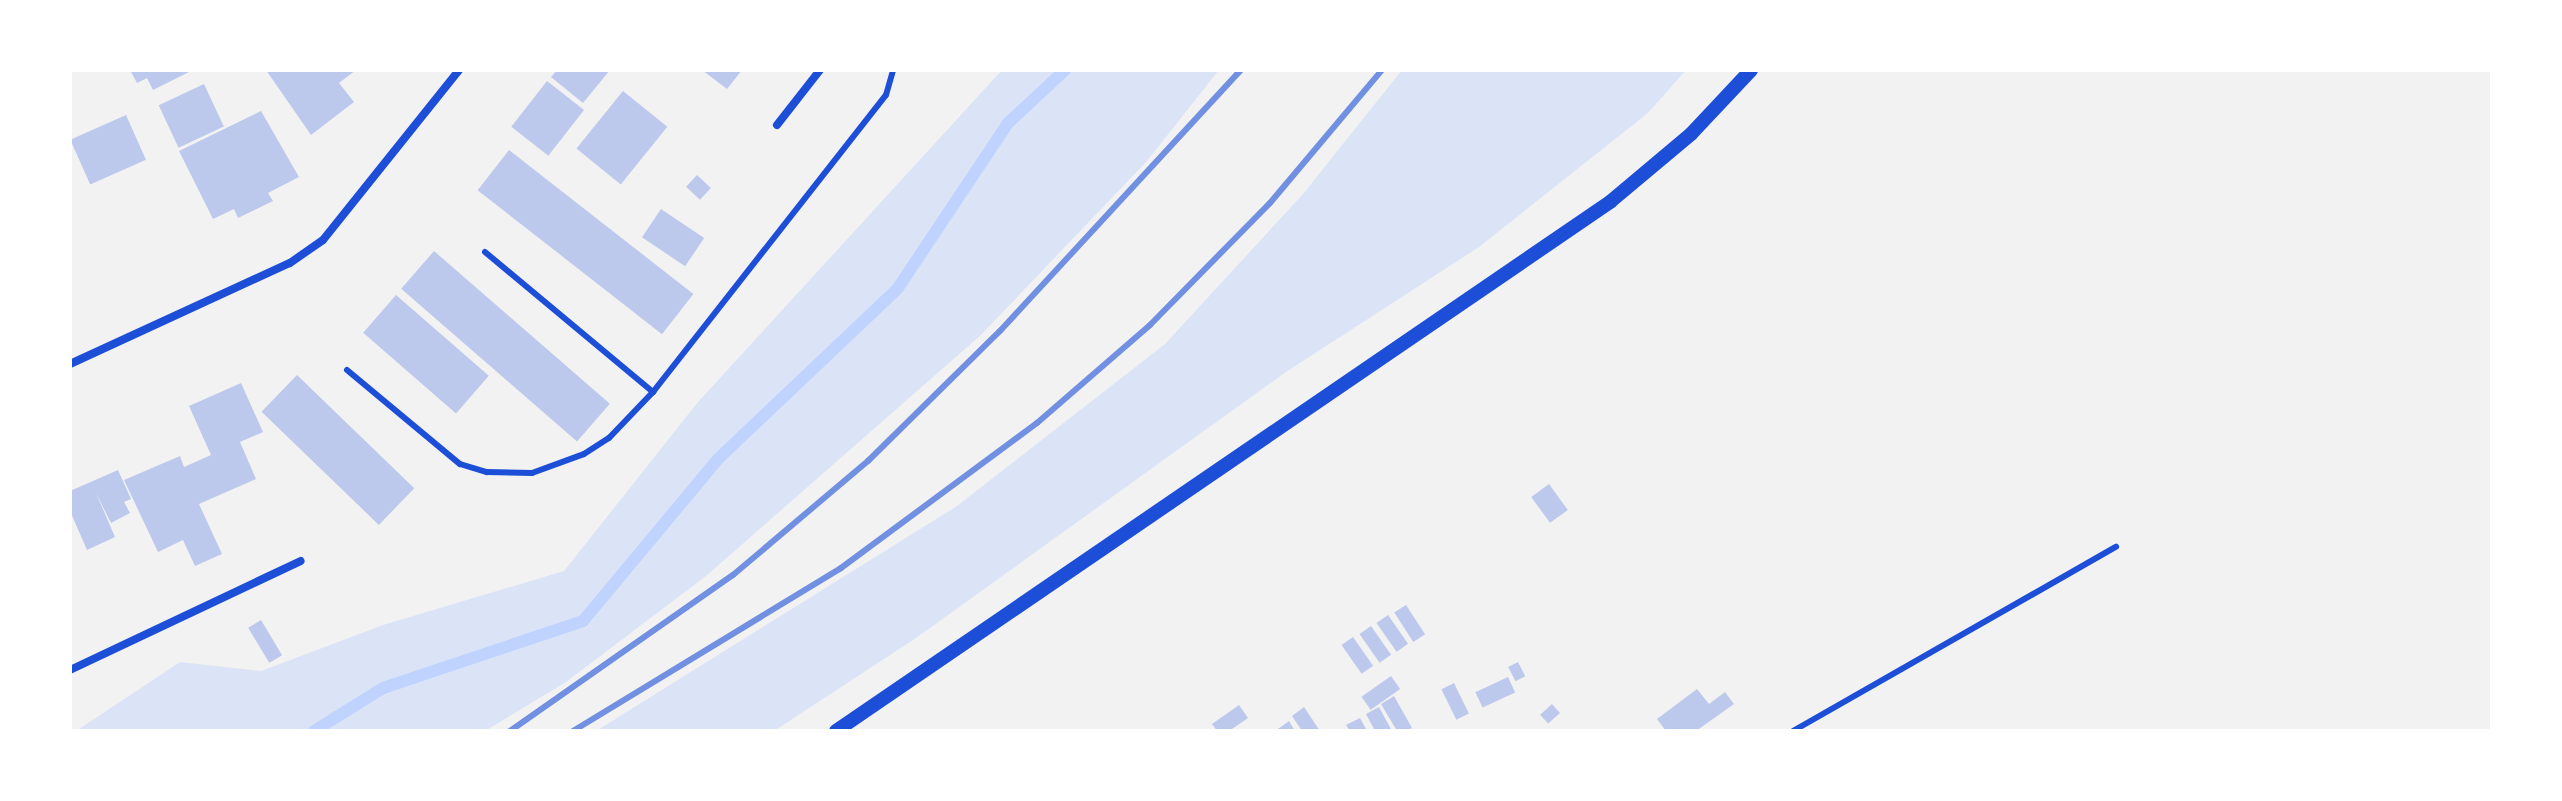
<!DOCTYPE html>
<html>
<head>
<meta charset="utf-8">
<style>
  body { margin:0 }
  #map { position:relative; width:2562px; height:801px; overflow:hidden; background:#f2f2f2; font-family:"Alegreya Sans",sans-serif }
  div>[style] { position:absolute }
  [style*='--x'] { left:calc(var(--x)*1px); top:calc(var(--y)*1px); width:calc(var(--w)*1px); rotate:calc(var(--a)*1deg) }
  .green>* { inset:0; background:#dbe4f7 }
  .stream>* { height:12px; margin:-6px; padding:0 6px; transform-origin:6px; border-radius:6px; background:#bfd3fe }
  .building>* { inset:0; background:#bdc9ec; transform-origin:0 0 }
  .service>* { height:6px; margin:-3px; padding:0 3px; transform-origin:3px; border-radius:3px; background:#1d4ed8 }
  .minor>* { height:8px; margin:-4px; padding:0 4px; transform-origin:4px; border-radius:4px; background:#1d4ed8 }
  .tertiary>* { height:14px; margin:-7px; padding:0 7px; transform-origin:7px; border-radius:7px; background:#1d4ed8 }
  .rail>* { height:6px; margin:-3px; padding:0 3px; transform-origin:3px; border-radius:3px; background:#7290e2 }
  span { translate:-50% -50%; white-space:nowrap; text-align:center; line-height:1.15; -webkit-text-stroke:8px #fff; paint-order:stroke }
  .frame { position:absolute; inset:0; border:72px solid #fff; pointer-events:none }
</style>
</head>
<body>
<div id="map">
  <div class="green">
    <i style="clip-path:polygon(1002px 70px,1219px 70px,1147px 161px,981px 335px,706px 576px,566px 682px,485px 731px,76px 731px,180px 662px,261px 671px,383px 625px,564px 571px,698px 402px)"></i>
    <i style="clip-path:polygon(1402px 70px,1686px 70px,1648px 113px,1479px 247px,1286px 372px,916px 638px,774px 731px,596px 731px,957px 506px,1165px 344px,1303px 194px)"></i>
  </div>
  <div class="stream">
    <i style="--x:314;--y:731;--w:81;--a:-31.9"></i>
    <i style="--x:383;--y:688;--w:211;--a:-18.5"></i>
    <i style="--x:583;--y:621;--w:211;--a:-50.2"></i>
    <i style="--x:718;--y:459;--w:248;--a:-43.5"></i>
    <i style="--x:898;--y:288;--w:198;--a:-56.3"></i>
    <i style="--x:1008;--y:123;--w:78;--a:-42.9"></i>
  </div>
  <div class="building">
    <i style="clip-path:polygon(130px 70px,193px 70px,153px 90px,147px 78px,137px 83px)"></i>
    <i style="clip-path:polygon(266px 70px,356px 70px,339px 83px,354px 102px,311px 135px)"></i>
    <i style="clip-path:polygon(557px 70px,610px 70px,583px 103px,551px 77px)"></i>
    <i style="clip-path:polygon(702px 70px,742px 70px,727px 89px)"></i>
    <i style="left:547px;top:81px;width:47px;height:58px;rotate:38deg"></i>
    <i style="left:204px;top:84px;width:47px;height:50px;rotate:65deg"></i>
    <i style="left:623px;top:91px;width:57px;height:74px;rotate:39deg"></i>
    <i style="clip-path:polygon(261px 111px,299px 177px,268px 193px,273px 201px,238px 218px,234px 209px,213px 219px,179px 151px)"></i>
    <i style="left:126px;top:115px;width:49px;height:61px;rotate:66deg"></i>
    <i style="left:509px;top:150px;width:234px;height:51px;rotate:38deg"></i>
    <i style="left:697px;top:175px;width:19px;height:16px;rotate:43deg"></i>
    <i style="left:661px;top:209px;width:52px;height:34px;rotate:34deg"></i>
    <i style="left:434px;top:251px;width:233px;height:50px;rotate:41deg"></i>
    <i style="left:396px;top:295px;width:123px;height:50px;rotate:41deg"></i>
    <i style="left:297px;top:375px;width:163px;height:51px;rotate:44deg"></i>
    <i style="clip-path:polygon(241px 383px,263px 432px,240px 442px,256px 479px,199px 504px,222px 554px,195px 566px,183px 540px,158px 552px,124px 480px,180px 456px,184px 467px,211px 455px,189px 406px)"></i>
    <i style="clip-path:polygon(118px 470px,131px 499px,124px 502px,130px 513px,111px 523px,96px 493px,115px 537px,87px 550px,70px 511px,70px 491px)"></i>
    <i style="left:1549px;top:484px;width:32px;height:22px;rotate:54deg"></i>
    <i style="left:1406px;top:605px;width:35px;height:14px;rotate:57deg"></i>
    <i style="left:1388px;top:615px;width:35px;height:14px;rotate:55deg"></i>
    <i style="left:261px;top:620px;width:41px;height:15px;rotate:59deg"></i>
    <i style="left:1371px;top:626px;width:35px;height:14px;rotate:55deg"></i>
    <i style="left:1353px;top:637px;width:35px;height:14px;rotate:55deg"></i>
    <i style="left:1518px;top:662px;width:16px;height:11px;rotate:63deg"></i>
    <i style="left:1391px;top:676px;width:16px;height:36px;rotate:55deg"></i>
    <i style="left:1508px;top:677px;width:17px;height:36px;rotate:65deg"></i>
    <i style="left:1454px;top:683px;width:34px;height:14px;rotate:64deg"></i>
    <i style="clip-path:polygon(1697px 689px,1709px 704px,1725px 692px,1734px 704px,1696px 731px,1666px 731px,1657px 719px)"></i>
    <i style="clip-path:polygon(1394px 696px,1412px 728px,1407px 731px,1397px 731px,1381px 704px)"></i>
    <i style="left:1552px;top:704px;width:12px;height:16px;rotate:48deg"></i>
    <i style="clip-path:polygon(1239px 705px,1248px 718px,1229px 731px,1217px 731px,1212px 724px)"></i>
    <i style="clip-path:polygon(1304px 707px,1320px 731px,1302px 731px,1292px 716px)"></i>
    <i style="clip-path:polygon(1379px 707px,1392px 731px,1375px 731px,1366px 714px)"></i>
    <i style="clip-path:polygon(1360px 718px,1367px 731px,1350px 731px,1346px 725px)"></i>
    <i style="clip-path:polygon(1289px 721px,1295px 731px,1275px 731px)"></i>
  </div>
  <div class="service">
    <i style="--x:485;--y:252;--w:219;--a:39.8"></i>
    <i style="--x:347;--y:370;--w:147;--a:39.8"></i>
    <i style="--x:460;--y:464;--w:28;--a:17"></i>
    <i style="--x:487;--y:472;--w:45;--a:1.3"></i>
    <i style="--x:532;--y:473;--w:55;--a:-20.1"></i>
    <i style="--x:584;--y:454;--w:30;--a:-33"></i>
    <i style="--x:609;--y:438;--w:64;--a:-46.3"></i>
    <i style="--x:653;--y:392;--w:377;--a:-51.9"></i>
    <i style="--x:886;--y:95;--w:26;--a:-74"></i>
    <i style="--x:1793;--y:731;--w:372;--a:-29.7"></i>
  </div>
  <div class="minor">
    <i style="--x:777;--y:125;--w:70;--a:-52"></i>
    <i style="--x:70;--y:364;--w:242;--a:-24.7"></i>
    <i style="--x:290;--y:263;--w:40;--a:-34.9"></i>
    <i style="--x:323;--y:240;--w:218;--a:-51.3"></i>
    <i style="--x:70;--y:670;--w:255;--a:-25.3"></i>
  </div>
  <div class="tertiary">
    <i style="--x:836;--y:731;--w:938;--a:-34.35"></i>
    <i style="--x:1610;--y:202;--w:106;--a:-40"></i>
    <i style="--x:1691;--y:134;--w:88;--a:-46.8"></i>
  </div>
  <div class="rail">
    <i style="--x:510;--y:731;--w:272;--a:-35"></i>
    <i style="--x:733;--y:575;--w:177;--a:-40.2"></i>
    <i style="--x:868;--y:461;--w:185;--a:-44.6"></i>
    <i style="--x:1000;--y:331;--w:355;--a:-47.3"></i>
    <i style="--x:573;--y:731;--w:314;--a:-31.3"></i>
    <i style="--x:841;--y:568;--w:244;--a:-36.5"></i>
    <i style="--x:1037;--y:423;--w:150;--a:-40.9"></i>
    <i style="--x:1150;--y:325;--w:171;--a:-45.5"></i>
    <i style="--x:1270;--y:203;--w:174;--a:-49.9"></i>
  </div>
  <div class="frame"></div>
</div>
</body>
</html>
